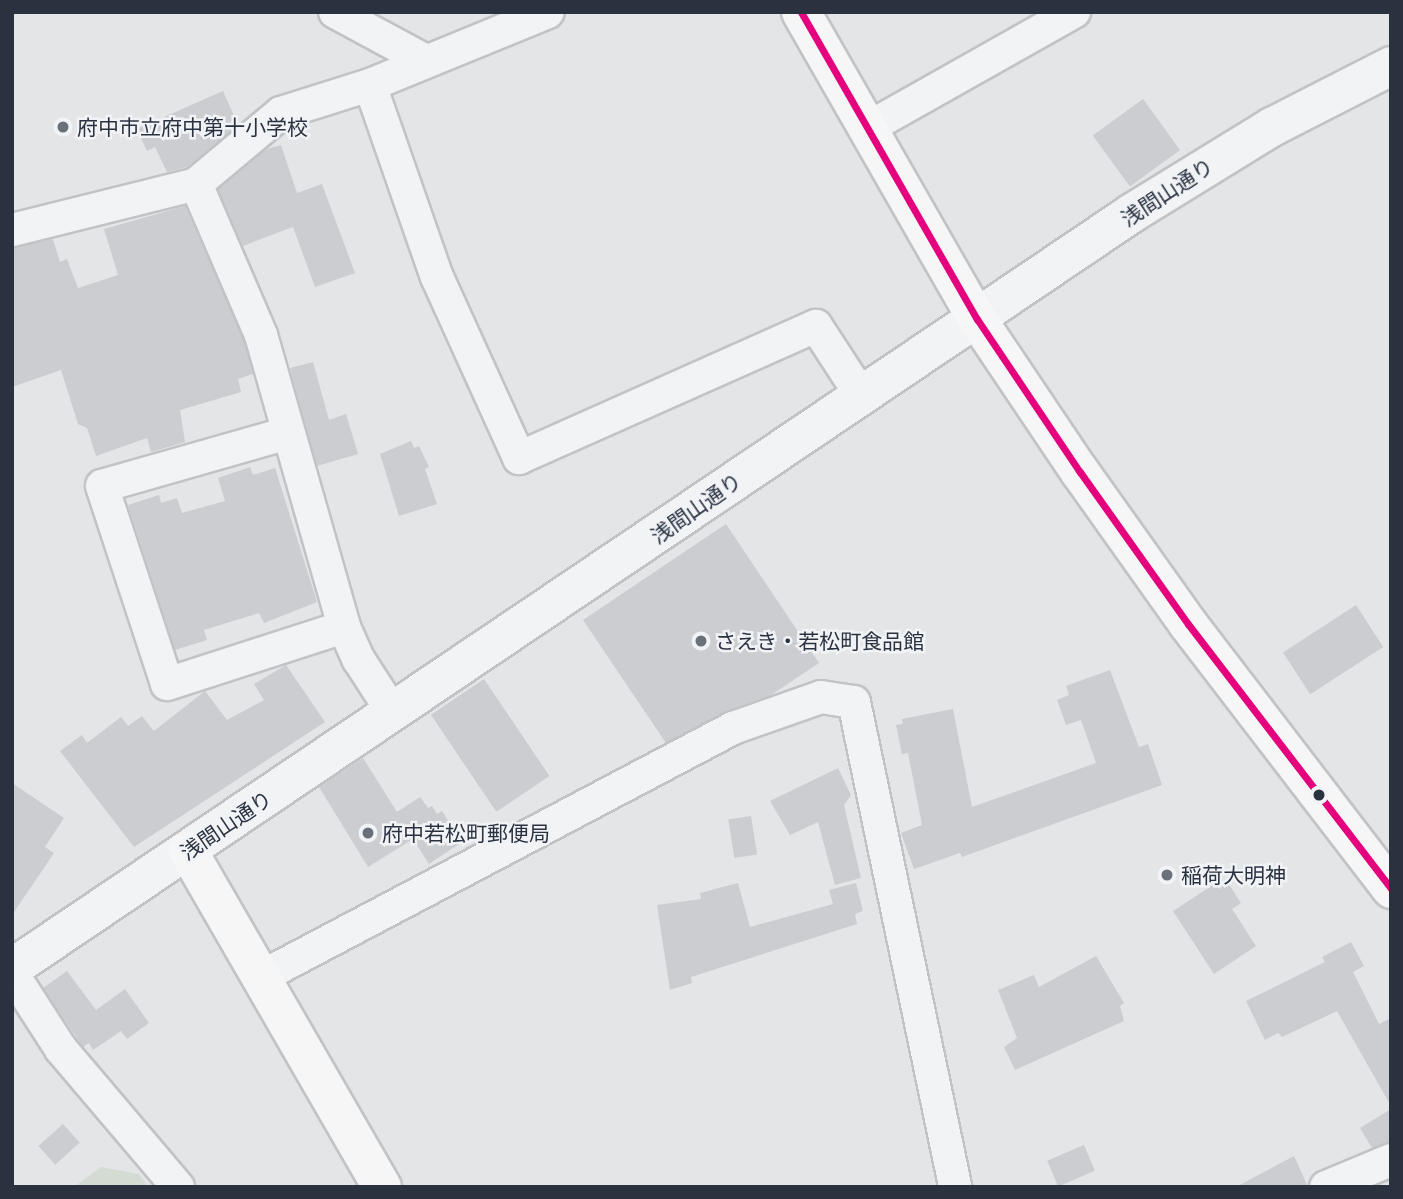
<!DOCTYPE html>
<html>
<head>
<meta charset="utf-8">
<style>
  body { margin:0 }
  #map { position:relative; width:1403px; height:1199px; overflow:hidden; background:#e3e5e7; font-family:Manrope,"Noto Sans JP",sans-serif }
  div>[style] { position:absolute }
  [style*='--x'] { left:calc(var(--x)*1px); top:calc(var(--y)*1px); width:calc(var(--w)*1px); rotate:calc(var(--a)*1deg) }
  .green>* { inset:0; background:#d4dbd3 }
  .building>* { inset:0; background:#cbcdd0; transform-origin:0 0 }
  .roads { filter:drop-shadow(2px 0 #c1c3c5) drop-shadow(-2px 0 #c1c3c5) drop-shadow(0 2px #c1c3c5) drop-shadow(0 -2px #c1c3c5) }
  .minor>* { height:32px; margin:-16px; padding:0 16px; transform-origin:16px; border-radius:16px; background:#f2f3f5 }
  .tertiary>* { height:38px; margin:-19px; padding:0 19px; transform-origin:19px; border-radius:19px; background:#f2f3f5 }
  .secondary>* { height:38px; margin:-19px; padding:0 19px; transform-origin:19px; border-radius:19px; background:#f6f6f7 }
  .bus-1>* { height:7px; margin:-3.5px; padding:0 3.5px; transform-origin:3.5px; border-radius:3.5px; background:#e5007d }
  .dots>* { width:19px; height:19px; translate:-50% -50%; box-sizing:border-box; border:4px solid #f1f3f7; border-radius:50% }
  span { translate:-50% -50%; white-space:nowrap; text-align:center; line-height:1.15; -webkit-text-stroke:5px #f1f3f7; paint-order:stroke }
  .poi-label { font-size:21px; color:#2a3240 }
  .left { translate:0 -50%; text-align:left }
  .street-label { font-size:21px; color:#2a3240 }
  .frame { position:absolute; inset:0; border:14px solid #2a3240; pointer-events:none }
</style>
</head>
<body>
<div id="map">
  <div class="green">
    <i style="clip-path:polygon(101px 1167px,139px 1174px,148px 1187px,74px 1187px)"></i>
  </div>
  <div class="building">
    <i style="clip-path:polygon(223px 91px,238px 125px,187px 167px,167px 172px,155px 147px,147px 151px,137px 129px)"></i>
    <i style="left:1143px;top:99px;width:63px;height:62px;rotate:54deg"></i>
    <i style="clip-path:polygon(281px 145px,297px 193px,322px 184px,355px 273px,315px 287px,293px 227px,243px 246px,218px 189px,267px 149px)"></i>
    <i style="clip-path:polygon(185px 206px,244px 341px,253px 374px,238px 379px,241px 392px,180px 410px,185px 442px,151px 452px,147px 438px,96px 456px,87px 428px,78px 424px,61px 370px,12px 387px,12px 248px,53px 239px,60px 262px,67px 259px,78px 288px,118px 275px,104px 229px)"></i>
    <i style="clip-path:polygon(313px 362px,329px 420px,346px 414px,358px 454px,317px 466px,290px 368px)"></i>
    <i style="clip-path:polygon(411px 441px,414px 448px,419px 446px,429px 467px,425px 469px,437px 504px,399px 516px,380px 454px)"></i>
    <i style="clip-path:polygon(250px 467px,253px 475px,275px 468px,317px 602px,264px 623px,259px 613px,204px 630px,207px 640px,175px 650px,128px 505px,159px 495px,161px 503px,177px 498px,182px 513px,225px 501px,218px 478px)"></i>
    <i style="clip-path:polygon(726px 524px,819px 663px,771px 695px,724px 712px,666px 743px,583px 620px)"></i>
    <i style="left:1356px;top:605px;width:50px;height:87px;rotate:57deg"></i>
    <i style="clip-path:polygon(286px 665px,325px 722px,134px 847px,60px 751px,82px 735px,87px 743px,121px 717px,128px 726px,142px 716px,154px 731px,205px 691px,227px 720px,264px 700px,254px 684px)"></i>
    <i style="clip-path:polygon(1110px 670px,1139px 747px,1148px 744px,1162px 785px,962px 857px,960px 853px,914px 869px,901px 833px,922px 825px,908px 753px,902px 754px,896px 725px,903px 724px,902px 719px,953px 709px,972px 807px,1096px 763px,1081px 720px,1066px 725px,1057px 700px,1069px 695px,1066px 686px)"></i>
    <i style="left:484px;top:679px;width:117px;height:64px;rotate:56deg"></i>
    <i style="clip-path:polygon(363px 758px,397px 812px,420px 797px,428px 808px,432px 806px,437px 814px,442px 811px,462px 842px,429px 864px,413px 839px,368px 867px,319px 787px)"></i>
    <i style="clip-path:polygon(838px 768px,851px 795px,844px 805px,861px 878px,835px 885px,818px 822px,790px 835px,770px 801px)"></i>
    <i style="clip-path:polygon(12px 783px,64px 818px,45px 847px,54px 853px,12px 915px)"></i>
    <i style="left:751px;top:816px;width:39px;height:23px;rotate:81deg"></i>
    <i style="clip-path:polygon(738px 883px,750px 927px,833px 904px,829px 890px,856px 883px,863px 911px,855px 914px,857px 924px,691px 977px,692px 983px,670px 990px,657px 905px,701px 899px,700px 893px)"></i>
    <i style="clip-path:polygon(1216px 883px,1219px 889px,1228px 883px,1241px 903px,1232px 909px,1256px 946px,1214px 974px,1173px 911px)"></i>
    <i style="clip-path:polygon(1351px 942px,1364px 966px,1353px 972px,1379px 1024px,1391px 1018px,1391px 1106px,1337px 1011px,1282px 1037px,1278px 1033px,1265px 1040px,1246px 1001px,1325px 962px,1322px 957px)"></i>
    <i style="clip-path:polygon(1096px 956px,1124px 1003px,1120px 1006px,1124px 1021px,1015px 1070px,1004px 1047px,1017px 1038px,998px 990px,1034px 975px,1039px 987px)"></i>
    <i style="clip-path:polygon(67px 971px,96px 1010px,125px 989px,149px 1023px,127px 1039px,121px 1031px,93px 1050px,89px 1043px,83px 1047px,43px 988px)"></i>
    <i style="clip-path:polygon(1391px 1109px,1391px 1142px,1372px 1148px,1360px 1128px)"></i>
    <i style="left:63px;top:1124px;width:25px;height:33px;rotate:48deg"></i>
    <i style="left:1084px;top:1145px;width:28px;height:40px;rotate:67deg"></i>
    <i style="clip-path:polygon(1294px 1156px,1308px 1187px,1236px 1187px)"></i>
  </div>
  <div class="roads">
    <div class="minor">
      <i style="--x:335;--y:12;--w:101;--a:28.3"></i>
      <i style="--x:370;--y:85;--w:203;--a:70.8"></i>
      <i style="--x:437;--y:277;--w:199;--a:65.6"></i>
      <i style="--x:519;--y:458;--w:325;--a:-24"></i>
      <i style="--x:816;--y:326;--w:82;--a:56.9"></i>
      <i style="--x:866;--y:129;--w:239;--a:-29.4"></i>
      <i style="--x:196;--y:184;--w:164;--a:66.7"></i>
      <i style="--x:261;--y:335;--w:304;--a:74.1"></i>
      <i style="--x:344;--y:627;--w:36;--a:66"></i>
      <i style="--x:359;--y:660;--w:61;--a:57.1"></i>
      <i style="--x:12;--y:230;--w:190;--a:-14"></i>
      <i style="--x:196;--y:184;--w:111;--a:-39.9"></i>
      <i style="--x:281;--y:113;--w:93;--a:-17.5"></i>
      <i style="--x:370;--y:85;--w:192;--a:-22.3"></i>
      <i style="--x:288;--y:433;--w:193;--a:164.1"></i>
      <i style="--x:102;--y:486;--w:208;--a:71.8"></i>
      <i style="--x:167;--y:684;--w:186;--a:-17.9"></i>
      <i style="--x:12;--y:973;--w:90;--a:57.2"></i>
      <i style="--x:61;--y:1049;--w:181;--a:49.7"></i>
      <i style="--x:261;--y:977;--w:534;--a:-27.81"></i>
      <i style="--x:733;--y:728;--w:93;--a:-19.4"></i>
      <i style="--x:821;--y:697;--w:33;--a:9"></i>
      <i style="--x:854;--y:702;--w:495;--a:78.2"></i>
      <i style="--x:1326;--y:1187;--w:70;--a:-22.6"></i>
    </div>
    <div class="tertiary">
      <i style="--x:12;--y:968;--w:1351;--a:-33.98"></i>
      <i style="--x:1132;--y:213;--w:164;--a:-31.6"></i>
      <i style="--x:1272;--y:127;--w:134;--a:-27.1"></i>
    </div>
    <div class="secondary">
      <i style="--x:801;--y:12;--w:354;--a:60.2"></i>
      <i style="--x:977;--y:319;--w:184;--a:56.1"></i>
      <i style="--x:1080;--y:472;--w:186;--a:54.6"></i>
      <i style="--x:1188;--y:624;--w:334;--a:52.5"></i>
      <i style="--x:188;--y:851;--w:388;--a:60"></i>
    </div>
  </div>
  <div class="bus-1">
    <i style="--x:801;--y:12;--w:354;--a:60.2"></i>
    <i style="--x:977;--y:319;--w:184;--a:56.1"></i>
    <i style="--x:1080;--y:472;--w:186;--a:54.6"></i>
    <i style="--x:1188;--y:624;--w:334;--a:52.5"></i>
  </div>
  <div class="dots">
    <i style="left:63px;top:127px;background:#6b717a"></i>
    <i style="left:701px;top:641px;background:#6b717a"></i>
    <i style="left:1319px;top:795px;background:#2a3240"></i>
    <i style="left:368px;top:833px;background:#6b717a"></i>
    <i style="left:1167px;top:875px;background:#6b717a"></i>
  </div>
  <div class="poi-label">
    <span class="left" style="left:77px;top:127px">府中市立府中第十小学校</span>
    <span class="left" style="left:715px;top:641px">さえき・若松町食品館</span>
    <span class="left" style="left:382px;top:833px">府中若松町郵便局</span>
    <span class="left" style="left:1181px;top:875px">稲荷大明神</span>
  </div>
  <div class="street-label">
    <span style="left:1167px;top:192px;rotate:-33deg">浅間山通り</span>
    <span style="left:696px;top:508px;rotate:-35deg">浅間山通り</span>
    <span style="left:226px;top:825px;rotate:-34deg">浅間山通り</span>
  </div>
  <div class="frame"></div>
</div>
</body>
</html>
